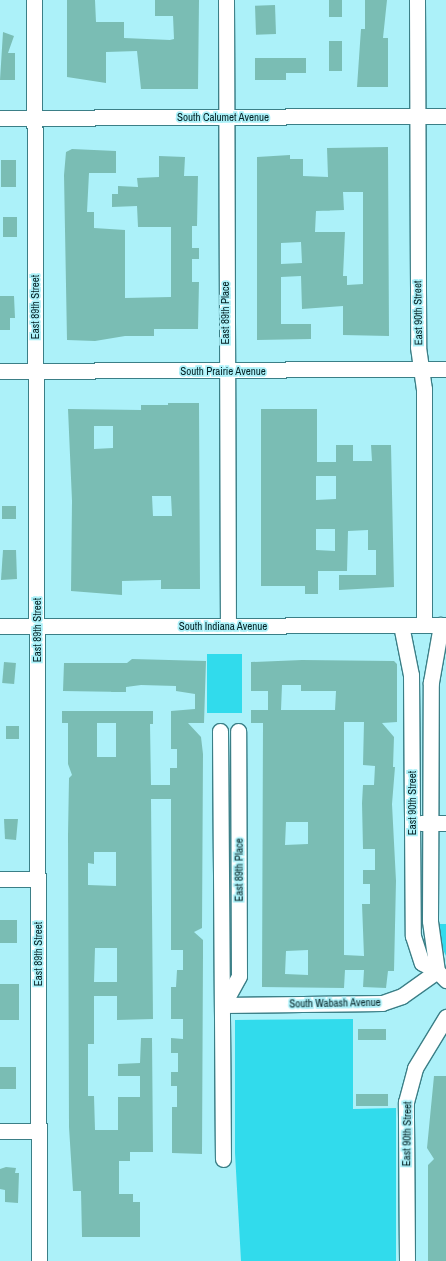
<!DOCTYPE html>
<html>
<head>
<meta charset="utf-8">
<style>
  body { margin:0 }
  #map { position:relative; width:446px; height:1261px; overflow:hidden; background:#acf1f9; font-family:"Archivo Narrow",sans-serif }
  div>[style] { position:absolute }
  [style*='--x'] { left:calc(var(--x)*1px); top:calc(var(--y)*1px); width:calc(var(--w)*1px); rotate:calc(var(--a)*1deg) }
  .green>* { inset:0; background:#31dbec; transform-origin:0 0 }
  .building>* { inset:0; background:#7abdb4; transform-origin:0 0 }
  .roads { filter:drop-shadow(1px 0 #3b7f87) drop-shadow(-1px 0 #3b7f87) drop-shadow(0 1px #3b7f87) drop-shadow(0 -1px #3b7f87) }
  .minor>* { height:15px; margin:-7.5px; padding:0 7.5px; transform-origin:7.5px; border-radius:7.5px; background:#fff }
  span { translate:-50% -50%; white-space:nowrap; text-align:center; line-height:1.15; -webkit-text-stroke:3.5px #acf1f9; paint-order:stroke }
  .street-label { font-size:11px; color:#032023 }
</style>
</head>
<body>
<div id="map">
  <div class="green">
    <i style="left:207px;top:654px;width:35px;height:59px"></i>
    <i style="clip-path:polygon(439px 924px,446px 924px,446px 956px,441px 945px)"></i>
    <i style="clip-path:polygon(353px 1019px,353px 1109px,396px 1108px,396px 1261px,241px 1261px,235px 1153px,235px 1020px)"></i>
  </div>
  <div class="building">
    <i style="clip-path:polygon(67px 0,95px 0,96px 22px,124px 22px,124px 38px,170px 40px,174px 39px,173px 16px,155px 16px,155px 0,199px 0,198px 89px,141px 89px,137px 51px,106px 52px,106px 83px,67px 77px)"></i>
    <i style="left:329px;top:0;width:13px;height:17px"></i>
    <i style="clip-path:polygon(365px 0,387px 0,383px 38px,388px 38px,388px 87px,357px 87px,361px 29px,365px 29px)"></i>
    <i style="left:275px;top:5px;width:29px;height:20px;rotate:88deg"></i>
    <i style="clip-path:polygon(3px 32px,14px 36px,8px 53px,15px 53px,15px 80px,0 80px)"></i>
    <i style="left:329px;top:41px;width:13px;height:30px"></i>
    <i style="clip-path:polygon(255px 58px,306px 58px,306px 73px,286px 73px,286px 80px,255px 80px)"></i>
    <i style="clip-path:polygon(evenodd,388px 147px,389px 336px,343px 335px,343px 306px,302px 309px,301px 276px,281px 277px,281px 324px,311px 324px,311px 339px,257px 340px,257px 157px,290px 155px,290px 159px,303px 159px,303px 176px,328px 177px,327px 148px,388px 147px,343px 192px,363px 192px,363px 284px,347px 285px,347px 276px,343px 276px,345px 232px,315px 232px,316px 211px,344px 210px,343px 192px,388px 147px,301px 242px,302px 263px,281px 264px,281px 243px,301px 242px)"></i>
    <i style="clip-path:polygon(72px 149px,116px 151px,116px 173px,89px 173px,87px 212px,94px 212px,94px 228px,125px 230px,125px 298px,171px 297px,171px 227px,138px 227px,137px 206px,112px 207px,112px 194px,118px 194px,118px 186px,138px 187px,137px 178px,159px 177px,159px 156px,185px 157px,184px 176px,198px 176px,197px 226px,192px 226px,192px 248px,199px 248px,199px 259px,192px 259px,192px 282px,199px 282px,198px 329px,154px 329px,154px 336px,125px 336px,95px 341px,67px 340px,64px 175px,66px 152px)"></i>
    <i style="left:1px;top:160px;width:15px;height:27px"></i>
    <i style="left:3px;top:217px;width:14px;height:20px"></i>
    <i style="clip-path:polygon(0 296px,14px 296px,15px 318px,10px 318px,10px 330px,0 330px)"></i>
    <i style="clip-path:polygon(evenodd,168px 403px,199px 403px,200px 589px,161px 589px,161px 580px,122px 581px,122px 595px,71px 591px,72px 501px,68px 409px,141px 410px,141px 405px,168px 405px,168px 403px,94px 426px,113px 426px,113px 448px,94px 449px,94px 426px,168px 403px,152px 496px,171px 496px,172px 516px,153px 516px,152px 496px)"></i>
    <i style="clip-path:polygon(evenodd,261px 409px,317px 409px,317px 462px,336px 462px,336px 445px,353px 445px,353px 461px,372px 461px,371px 445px,391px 445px,394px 587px,339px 590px,339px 575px,376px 575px,376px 550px,368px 550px,368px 530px,348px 531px,347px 571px,318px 571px,318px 594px,305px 594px,305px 586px,261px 586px,261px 409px,316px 476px,336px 476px,336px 499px,316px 500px,316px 476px,261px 409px,316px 529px,335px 529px,335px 551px,316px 550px,316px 529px)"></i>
    <i style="left:2px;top:506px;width:14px;height:13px"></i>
    <i style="clip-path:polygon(3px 550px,16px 550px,17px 579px,1px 580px)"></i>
    <i style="clip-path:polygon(evenodd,132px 659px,206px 661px,204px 723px,188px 723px,201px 737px,203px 754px,202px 928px,194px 932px,203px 940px,203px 954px,202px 1154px,172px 1153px,172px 1107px,177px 1107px,177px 1086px,171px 1086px,171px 1072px,178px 1072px,178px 1053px,171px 1053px,171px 1038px,183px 1039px,183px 1019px,171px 1019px,171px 987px,176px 987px,177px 970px,183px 970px,183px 950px,171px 950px,171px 799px,151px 799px,153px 1019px,117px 1020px,117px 996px,94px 996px,94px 1044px,88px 1044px,88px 1096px,94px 1096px,95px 1130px,118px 1130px,118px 1097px,140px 1097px,140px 1076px,118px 1076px,118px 1064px,140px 1063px,141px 1038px,152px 1038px,153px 1152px,130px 1152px,130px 1161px,119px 1161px,119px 1194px,133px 1194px,133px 1202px,140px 1202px,140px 1237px,82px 1237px,81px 1191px,73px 1191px,69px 1127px,68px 835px,69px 778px,72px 775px,68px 764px,68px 723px,62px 723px,62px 711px,153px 711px,153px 724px,150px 724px,151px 785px,170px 785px,170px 768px,177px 768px,177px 749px,171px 749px,171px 711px,195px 709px,195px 694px,176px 691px,176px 686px,141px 685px,126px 687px,126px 692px,63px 691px,64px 663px,127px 663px,132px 659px,97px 723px,116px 723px,116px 757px,97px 757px,97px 723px,132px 659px,94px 852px,116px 852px,116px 886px,88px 885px,88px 863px,94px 864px,94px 852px,132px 659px,95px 948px,117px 948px,117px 982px,94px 982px,95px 948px)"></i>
    <i style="clip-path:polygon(evenodd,302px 660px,394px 661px,397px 664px,397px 722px,382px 723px,394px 737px,393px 767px,395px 767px,392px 804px,396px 881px,394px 971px,388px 971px,386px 988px,363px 987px,364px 970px,345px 970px,344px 988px,262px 987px,263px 723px,251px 723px,251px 710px,268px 710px,268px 691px,251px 691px,251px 662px,302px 660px,282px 685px,301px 685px,301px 691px,336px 691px,335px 710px,281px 710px,282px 685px,302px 660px,344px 722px,364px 722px,363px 765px,375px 766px,374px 785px,363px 785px,362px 803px,363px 849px,375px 849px,375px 870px,363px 870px,363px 884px,370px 884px,370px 904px,362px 904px,364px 956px,344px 955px,344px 722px,302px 660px,286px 822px,308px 822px,308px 844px,285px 845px,286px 822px,302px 660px,308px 950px,308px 975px,285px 974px,286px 951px,308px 950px)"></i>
    <i style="left:4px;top:662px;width:12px;height:21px;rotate:5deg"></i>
    <i style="left:6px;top:726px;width:13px;height:13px"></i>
    <i style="clip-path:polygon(4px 819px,18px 819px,16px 840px,5px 839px)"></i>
    <i style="left:0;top:920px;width:17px;height:23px"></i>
    <i style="left:0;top:984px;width:19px;height:36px"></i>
    <i style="left:358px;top:1029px;width:28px;height:11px"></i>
    <i style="left:0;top:1067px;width:16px;height:22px"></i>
    <i style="clip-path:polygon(434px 1076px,446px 1076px,446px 1261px,428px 1261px,428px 1165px,434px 1159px,427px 1148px)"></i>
    <i style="left:356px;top:1094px;width:32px;height:12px"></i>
    <i style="clip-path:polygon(6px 1167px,16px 1168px,15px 1173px,19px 1173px,18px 1203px,5px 1202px,5px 1190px,0 1189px,0 1169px)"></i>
  </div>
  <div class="roads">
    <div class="minor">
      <i style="--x:34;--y:0;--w:1261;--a:89.77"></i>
      <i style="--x:226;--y:0;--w:626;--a:89.82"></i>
      <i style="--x:417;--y:0;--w:347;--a:89.8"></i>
      <i style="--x:418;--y:347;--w:42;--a:81.9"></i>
      <i style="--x:424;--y:389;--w:236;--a:90"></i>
      <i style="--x:0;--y:118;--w:446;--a:-0.3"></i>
      <i style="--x:0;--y:371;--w:446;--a:-0.3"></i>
      <i style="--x:401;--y:625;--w:51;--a:78.7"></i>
      <i style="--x:411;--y:675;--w:261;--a:89.6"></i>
      <i style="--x:413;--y:936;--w:28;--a:72"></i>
      <i style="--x:422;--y:963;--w:17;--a:28"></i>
      <i style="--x:437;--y:971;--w:13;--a:45"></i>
      <i style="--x:0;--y:626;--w:446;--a:-0.1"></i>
      <i style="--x:220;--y:731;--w:428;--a:89.6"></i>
      <i style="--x:421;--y:823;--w:25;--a:0"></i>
      <i style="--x:0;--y:879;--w:38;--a:0"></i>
      <i style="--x:437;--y:971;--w:50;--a:-98"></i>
      <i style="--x:430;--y:921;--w:239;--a:-89.8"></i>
      <i style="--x:431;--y:682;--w:58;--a:-80"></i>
      <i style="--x:223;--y:1005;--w:33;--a:-61"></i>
      <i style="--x:239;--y:976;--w:245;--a:-90.2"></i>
      <i style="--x:223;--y:1005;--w:159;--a:-0.7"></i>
      <i style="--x:382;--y:1003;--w:21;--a:-19"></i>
      <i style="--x:402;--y:996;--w:43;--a:-35.5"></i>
      <i style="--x:0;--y:1131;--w:39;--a:0"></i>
      <i style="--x:407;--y:1261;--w:159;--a:-90.4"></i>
      <i style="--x:406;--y:1102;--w:35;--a:-75"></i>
      <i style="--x:415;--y:1068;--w:60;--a:-58.7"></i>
    </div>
  </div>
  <div class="street-label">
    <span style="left:223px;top:117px">South Calumet Avenue</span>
    <span style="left:35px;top:307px;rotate:-90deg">East 89th Street</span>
    <span style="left:225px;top:313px;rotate:-90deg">East 89th Place</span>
    <span style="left:418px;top:313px;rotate:-91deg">East 90th Street</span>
    <span style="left:223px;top:371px">South Prairie Avenue</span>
    <span style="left:223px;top:626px">South Indiana Avenue</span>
    <span style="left:37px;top:630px;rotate:-90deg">East 89th Street</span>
    <span style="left:412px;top:803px;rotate:-90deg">East 90th Street</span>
    <span style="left:239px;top:870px;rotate:-90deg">East 89th Place</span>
    <span style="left:38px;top:954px;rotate:-90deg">East 89th Street</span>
    <span style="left:335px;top:1003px;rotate:-1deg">South Wabash Avenue</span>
    <span style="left:407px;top:1134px;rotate:-89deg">East 90th Street</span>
  </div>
</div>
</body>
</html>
